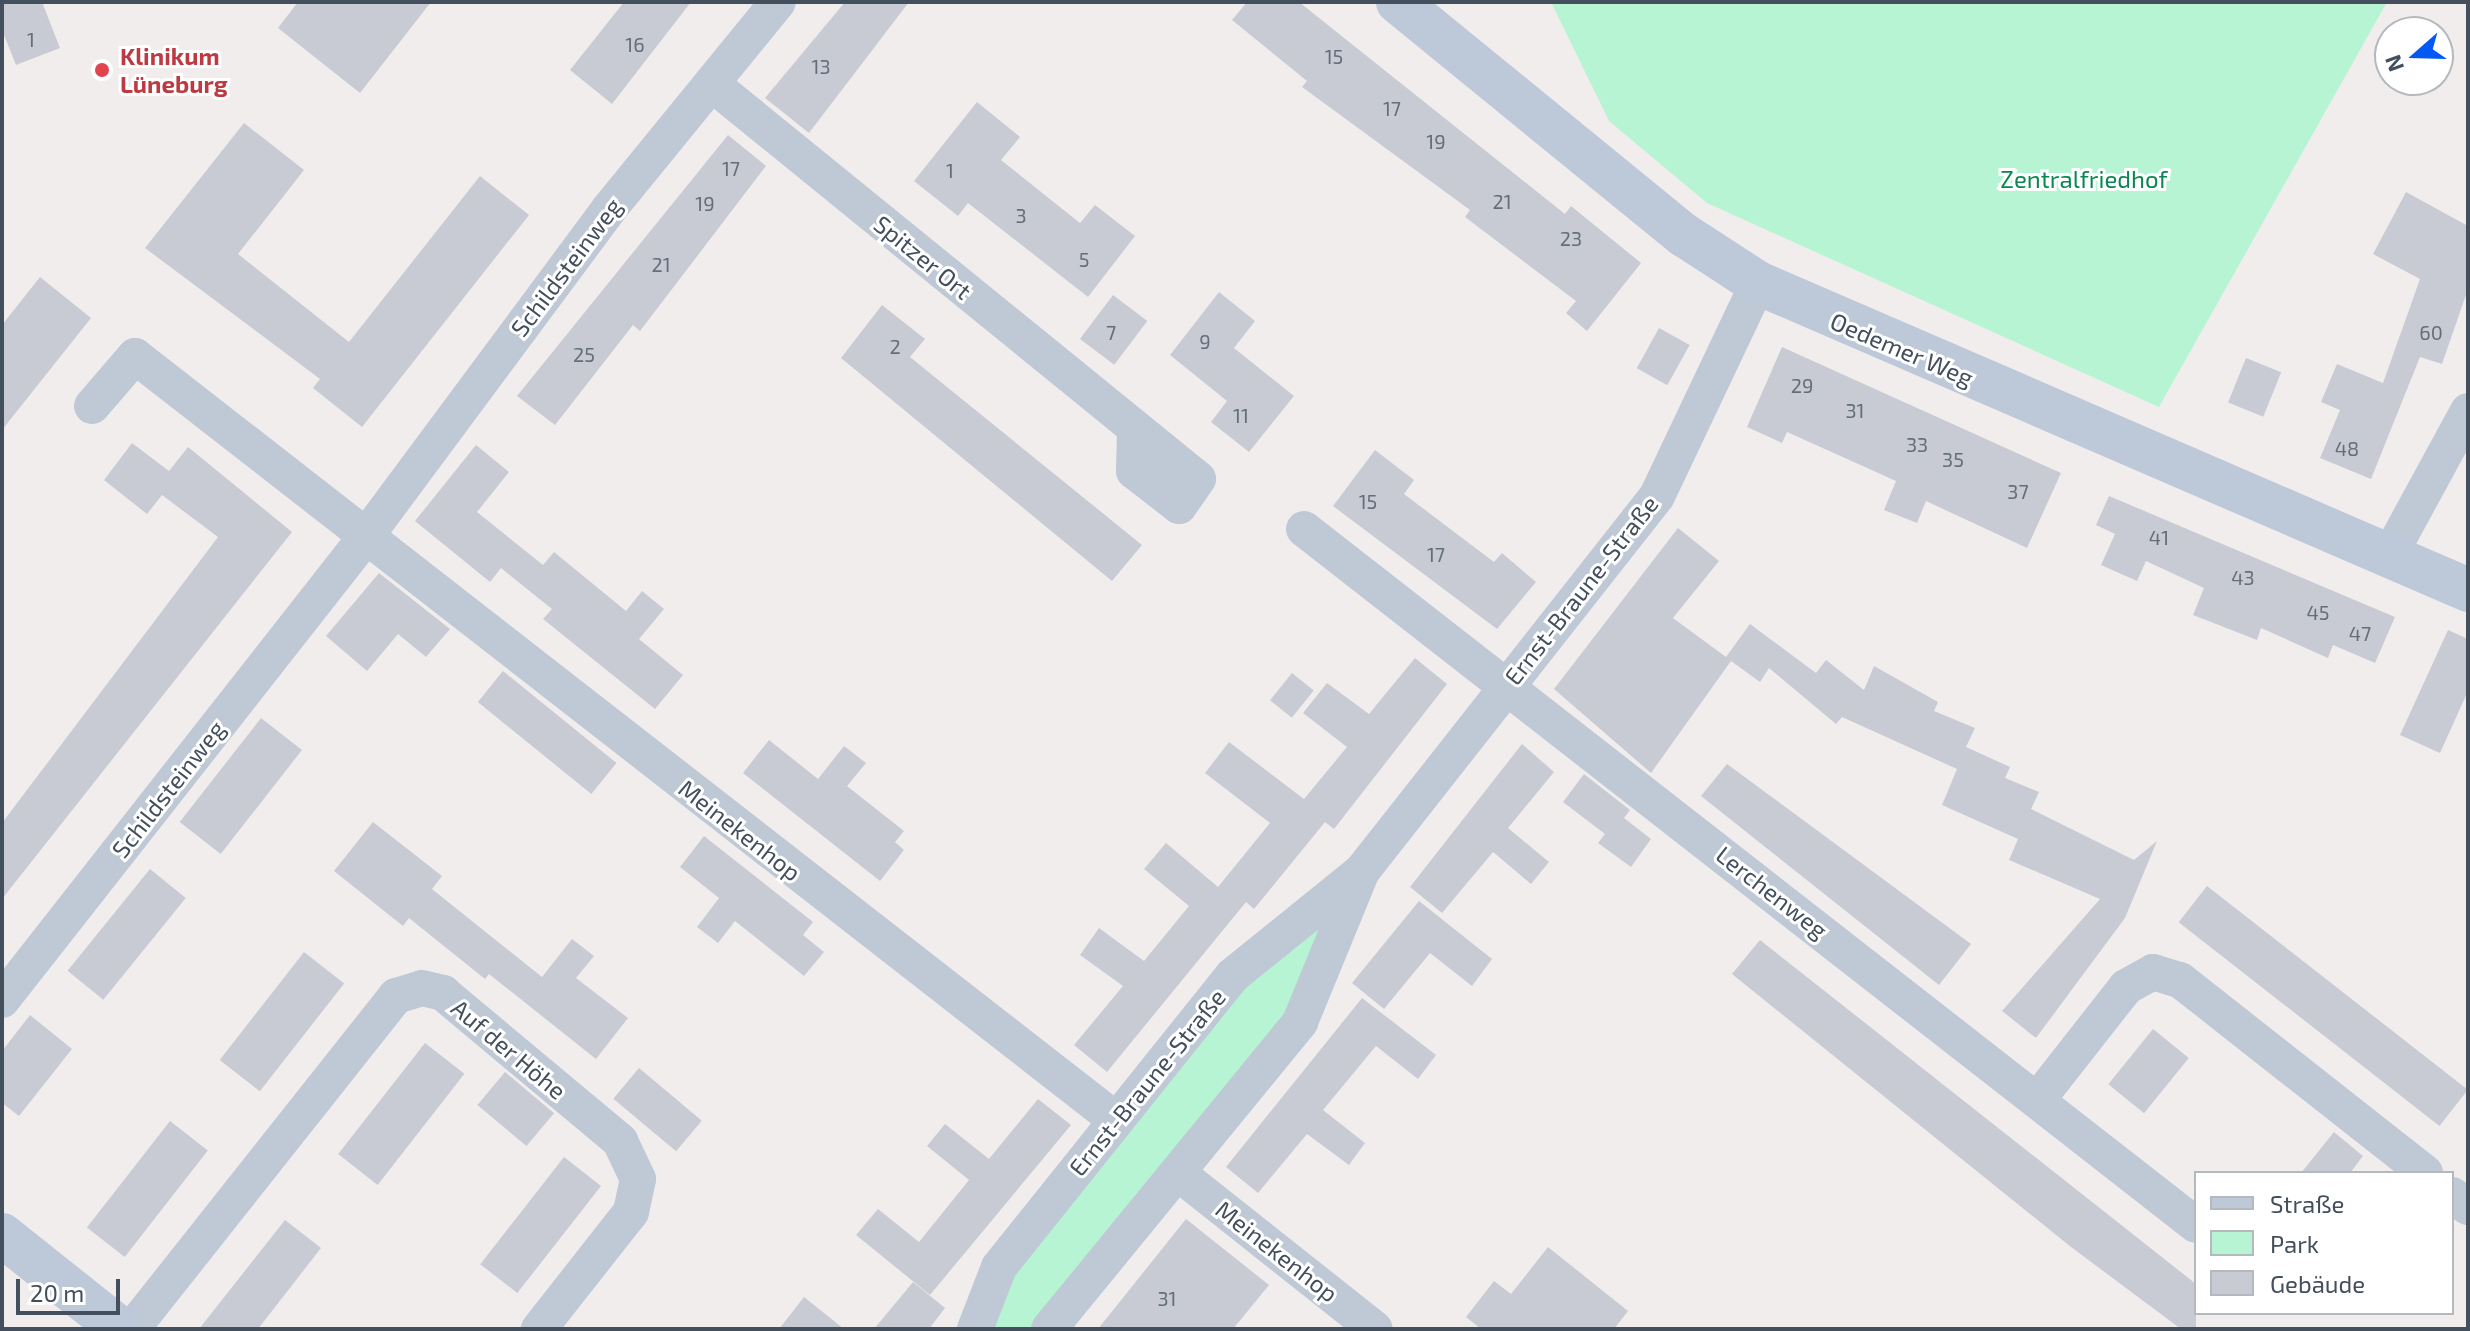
<!DOCTYPE html>
<html>
<head>
<meta charset="utf-8">
<style>
  body { margin:0 }
  #map { position:relative; width:2470px; height:1331px; overflow:hidden; background:#f1eded; font-family:"Exo 2",sans-serif }
  div>[style] { position:absolute }
  [style*='--x'] { left:calc(var(--x)*1px); top:calc(var(--y)*1px); width:calc(var(--w)*1px); rotate:calc(var(--a)*1deg) }
  .green>* { inset:0; background:#b6f4d3 }
  .building>* { inset:0; background:#c9cbd4; transform-origin:0 0 }
  .street>* { height:36px; margin:-18px; padding:0 18px; transform-origin:18px; border-radius:18px; background:#bfc8d5 }
  .secondary>* { height:44px; margin:-22px; padding:0 22px; transform-origin:22px; border-radius:22px; background:#bdc8d9 }
  .dots>* { width:22px; height:22px; translate:-50% -50%; box-sizing:border-box; border:4px solid #fff; border-radius:50% }
  span { translate:-50% -50%; white-space:nowrap; text-align:center; line-height:1.15; -webkit-text-stroke:6px #fff; paint-order:stroke }
  .number-label { font-size:20px; color:#646e7b }
  .number-label span { -webkit-text-stroke-width:0 }
  .health-label { font-size:24px; color:#be3a42; font-weight:700 }
  .left { translate:0 -50%; text-align:left }
  .park-label { font-size:24px; color:#0c8754 }
  .street-label { font-size:24px; color:#434f5d }
  .frame { position:absolute; inset:0; border:4px solid #434f5d; pointer-events:none }
  .legend { position:absolute; left:2194px; top:1171px; width:260px; height:144px; box-sizing:border-box; background:#fff; border:2px solid #b4b9be; margin:0; padding:10px 14px; list-style:none; font-size:24px; color:#434f5d }
  .legend li { display:flex; align-items:center; gap:16px; height:40px }
  .legend b { width:40px; border:2px solid #b4b9be }
  .north { position:absolute; left:2374px; top:16px; width:80px; height:80px; box-sizing:border-box; background:#fff; border:2px solid #b4b9be; border-radius:50%; rotate:250deg; font-size:22px; font-weight:700; line-height:32px; text-align:center; color:#434f5d }
  .north::after { content:''; display:block; margin:auto; width:28px; height:36px; background:#0458f4; clip-path:polygon(50% 0,100% 100%,50% 72%,0 100%) }
  .scale { position:absolute; left:16px; top:1279px; width:104px; height:36px; box-sizing:border-box; border:4px solid #434f5d; border-top:0; padding-left:10px; font-size:24px; line-height:28px; white-space:nowrap; color:#434f5d; -webkit-text-stroke:6px #fff; paint-order:stroke }
</style>
</head>
<body>
<div id="map">
  <div class="green">
    <i style="clip-path:polygon(1551px 2px,2387px 2px,2159px 407px,1707px 203px,1609px 121px)"></i>
    <i style="clip-path:polygon(1339px 900px,1291px 1015px,1050px 1314px,1030px 1329px,986px 1329px,1012px 1268px,1237px 984px)"></i>
  </div>
  <div class="building">
    <i style="clip-path:polygon(2px 2px,42px 2px,60px 48px,16px 65px,2px 30px)"></i>
    <i style="clip-path:polygon(298px 2px,431px 2px,360px 93px,278px 28px)"></i>
    <i style="clip-path:polygon(624px 2px,691px 2px,612px 104px,570px 70px)"></i>
    <i style="clip-path:polygon(845px 2px,909px 2px,809px 133px,765px 98px)"></i>
    <i style="clip-path:polygon(1247px 2px,1299px 2px,1565px 214px,1571px 206px,1641px 263px,1587px 331px,1566px 313px,1576px 301px,1465px 217px,1470px 210px,1302px 87px,1307px 81px,1232px 20px)"></i>
    <i style="clip-path:polygon(977px 102px,1020px 137px,1001px 160px,1080px 223px,1095px 205px,1135px 236px,1088px 297px,968px 203px,958px 216px,914px 181px)"></i>
    <i style="clip-path:polygon(244px 123px,304px 170px,238px 254px,349px 342px,480px 176px,529px 215px,362px 427px,313px 388px,320px 379px,145px 248px)"></i>
    <i style="clip-path:polygon(728px 135px,766px 166px,640px 331px,633px 325px,555px 425px,517px 396px)"></i>
    <i style="clip-path:polygon(2406px 192px,2468px 226px,2468px 289px,2442px 364px,2420px 357px,2371px 479px,2320px 458px,2340px 410px,2321px 402px,2337px 364px,2383px 383px,2420px 279px,2373px 254px)"></i>
    <i style="clip-path:polygon(40px 277px,91px 318px,2px 430px,2px 325px)"></i>
    <i style="clip-path:polygon(1219px 292px,1255px 321px,1234px 348px,1294px 396px,1249px 452px,1211px 422px,1227px 401px,1170px 355px)"></i>
    <i style="left:1113px;top:295px;width:43px;height:55px;rotate:37deg"></i>
    <i style="clip-path:polygon(882px 305px,925px 339px,910px 357px,1142px 545px,1112px 581px,841px 358px)"></i>
    <i style="left:1659px;top:328px;width:35px;height:46px;rotate:29deg"></i>
    <i style="clip-path:polygon(1782px 347px,2061px 473px,2027px 548px,1926px 501px,1917px 523px,1884px 510px,1896px 481px,1787px 432px,1782px 443px,1747px 427px)"></i>
    <i style="left:2246px;top:358px;width:38px;height:48px;rotate:22deg"></i>
    <i style="clip-path:polygon(132px 443px,169px 471px,188px 447px,292px 532px,2px 899px,2px 823px,218px 537px,162px 495px,147px 514px,104px 480px)"></i>
    <i style="clip-path:polygon(476px 445px,509px 472px,477px 512px,543px 565px,554px 552px,626px 611px,642px 591px,664px 609px,639px 639px,683px 675px,655px 709px,543px 619px,552px 609px,501px 568px,490px 582px,415px 521px)"></i>
    <i style="clip-path:polygon(1375px 450px,1414px 480px,1404px 494px,1494px 562px,1502px 553px,1536px 582px,1497px 629px,1333px 506px)"></i>
    <i style="clip-path:polygon(2109px 496px,2395px 617px,2375px 663px,2333px 645px,2328px 658px,2261px 628px,2257px 640px,2193px 615px,2204px 588px,2146px 561px,2137px 581px,2101px 565px,2115px 534px,2096px 525px)"></i>
    <i style="clip-path:polygon(1678px 528px,1719px 561px,1673px 618px,1726px 657px,1750px 624px,1816px 673px,1826px 660px,1864px 690px,1874px 666px,1938px 702px,1934px 711px,1975px 728px,1966px 747px,2010px 767px,2005px 778px,2039px 792px,2031px 809px,2134px 860px,2157px 841px,2125px 918px,2036px 1038px,2002px 1011px,2100px 899px,2009px 860px,2018px 839px,1942px 805px,1957px 769px,1842px 717px,1836px 724px,1769px 668px,1760px 682px,1731px 661px,1651px 773px,1554px 689px)"></i>
    <i style="clip-path:polygon(379px 573px,450px 629px,426px 657px,398px 634px,367px 671px,326px 636px)"></i>
    <i style="clip-path:polygon(2448px 630px,2468px 639px,2468px 691px,2440px 753px,2400px 735px)"></i>
    <i style="clip-path:polygon(1415px 658px,1447px 684px,1334px 829px,1325px 822px,1254px 909px,1246px 902px,1107px 1072px,1074px 1045px,1123px 986px,1080px 955px,1099px 928px,1144px 961px,1189px 906px,1144px 869px,1166px 843px,1218px 887px,1270px 823px,1205px 773px,1229px 742px,1304px 799px,1347px 747px,1303px 713px,1327px 683px,1369px 714px)"></i>
    <i style="left:503px;top:671px;width:146px;height:40px;rotate:39deg"></i>
    <i style="left:1292px;top:673px;width:28px;height:35px;rotate:39deg"></i>
    <i style="left:261px;top:718px;width:52px;height:132px;rotate:38deg"></i>
    <i style="clip-path:polygon(769px 740px,818px 779px,844px 746px,866px 763px,847px 786px,904px 831px,895px 842px,904px 850px,880px 881px,743px 773px)"></i>
    <i style="clip-path:polygon(1522px 744px,1554px 772px,1508px 828px,1549px 862px,1531px 884px,1493px 852px,1442px 913px,1410px 887px)"></i>
    <i style="clip-path:polygon(1727px 764px,1971px 944px,1939px 985px,1701px 796px)"></i>
    <i style="clip-path:polygon(1584px 774px,1630px 810px,1624px 818px,1651px 839px,1631px 867px,1598px 843px,1605px 834px,1563px 802px)"></i>
    <i style="clip-path:polygon(373px 822px,442px 876px,432px 889px,542px 977px,572px 939px,594px 956px,576px 978px,628px 1018px,596px 1059px,489px 974px,485px 979px,409px 918px,403px 926px,334px 871px)"></i>
    <i style="clip-path:polygon(704px 836px,813px 922px,803px 935px,824px 952px,804px 976px,735px 921px,718px 943px,697px 927px,719px 898px,680px 867px)"></i>
    <i style="left:150px;top:869px;width:46px;height:131px;rotate:39deg"></i>
    <i style="left:2207px;top:886px;width:331px;height:46px;rotate:38deg"></i>
    <i style="clip-path:polygon(1419px 901px,1492px 959px,1472px 986px,1430px 953px,1384px 1009px,1352px 983px)"></i>
    <i style="clip-path:polygon(1760px 940px,2196px 1284px,2196px 1329px,2181px 1329px,2071px 1247px,1732px 974px)"></i>
    <i style="left:304px;top:952px;width:51px;height:137px;rotate:38deg"></i>
    <i style="clip-path:polygon(1362px 998px,1436px 1055px,1418px 1079px,1376px 1046px,1323px 1110px,1365px 1143px,1349px 1165px,1307px 1134px,1258px 1193px,1226px 1167px)"></i>
    <i style="clip-path:polygon(30px 1015px,72px 1049px,19px 1116px,2px 1103px,2px 1051px)"></i>
    <i style="left:2153px;top:1029px;width:46px;height:71px;rotate:39deg"></i>
    <i style="left:425px;top:1043px;width:50px;height:141px;rotate:38deg"></i>
    <i style="left:639px;top:1068px;width:82px;height:40px;rotate:40deg"></i>
    <i style="left:505px;top:1072px;width:64px;height:43px;rotate:40deg"></i>
    <i style="clip-path:polygon(1038px 1099px,1071px 1125px,930px 1295px,856px 1235px,878px 1209px,919px 1242px,969px 1180px,927px 1146px,945px 1124px,989px 1159px)"></i>
    <i style="left:170px;top:1121px;width:48px;height:135px;rotate:38deg"></i>
    <i style="clip-path:polygon(2334px 1132px,2363px 1156px,2350px 1173px,2301px 1173px)"></i>
    <i style="left:564px;top:1157px;width:47px;height:136px;rotate:38deg"></i>
    <i style="clip-path:polygon(1186px 1219px,1269px 1285px,1233px 1329px,1098px 1329px)"></i>
    <i style="clip-path:polygon(285px 1220px,321px 1248px,258px 1329px,199px 1329px)"></i>
    <i style="clip-path:polygon(1548px 1247px,1628px 1311px,1614px 1329px,1481px 1329px,1466px 1317px,1494px 1281px,1511px 1294px)"></i>
    <i style="clip-path:polygon(913px 1282px,945px 1308px,929px 1329px,874px 1329px)"></i>
    <i style="clip-path:polygon(804px 1297px,844px 1329px,779px 1329px)"></i>
  </div>
  <div class="street">
    <i style="--x:712;--y:84;--w:626;--a:39.1"></i>
    <i style="--x:1198;--y:479;--w:33;--a:125"></i>
    <i style="--x:1179;--y:506;--w:57;--a:-142.1"></i>
    <i style="--x:1134;--y:471;--w:42;--a:-88.6"></i>
    <i style="--x:92;--y:406;--w:66;--a:-49.3"></i>
    <i style="--x:135;--y:356;--w:1243;--a:37.91"></i>
    <i style="--x:1304;--y:529;--w:1131;--a:37.96"></i>
    <i style="--x:2389;--y:556;--w:165;--a:-61.4"></i>
    <i style="--x:2;--y:1000;--w:586;--a:-51.86"></i>
    <i style="--x:364;--y:539;--w:411;--a:-53.4"></i>
    <i style="--x:609;--y:209;--w:267;--a:-50.8"></i>
    <i style="--x:2039;--y:1098;--w:141;--a:-51.9"></i>
    <i style="--x:2126;--y:987;--w:31;--a:-29"></i>
    <i style="--x:2153;--y:972;--w:28;--a:17"></i>
    <i style="--x:2180;--y:980;--w:312;--a:38.2"></i>
    <i style="--x:1178;--y:1173;--w:251;--a:38.4"></i>
    <i style="--x:2452;--y:1195;--w:20;--a:37"></i>
    <i style="--x:132;--y:1329;--w:425;--a:-51.6"></i>
    <i style="--x:396;--y:996;--w:27;--a:-17"></i>
    <i style="--x:422;--y:988;--w:22;--a:13"></i>
    <i style="--x:443;--y:993;--w:231;--a:39.9"></i>
    <i style="--x:620;--y:1141;--w:42;--a:64.7"></i>
    <i style="--x:638;--y:1179;--w:34;--a:102"></i>
    <i style="--x:631;--y:1212;--w:149;--a:128.2"></i>
    <i style="--x:975;--y:1329;--w:66;--a:-68.8"></i>
    <i style="--x:999;--y:1267;--w:373;--a:-51.3"></i>
    <i style="--x:1232;--y:976;--w:167;--a:-38.9"></i>
    <i style="--x:1362;--y:871;--w:477;--a:-51.8"></i>
    <i style="--x:1657;--y:496;--w:236;--a:-64.6"></i>
    <i style="--x:1049;--y:1329;--w:397;--a:-50.7"></i>
    <i style="--x:1300;--y:1022;--w:158;--a:-67.7"></i>
  </div>
  <div class="secondary">
    <i style="--x:1398;--y:2;--w:369;--a:39.2"></i>
    <i style="--x:1684;--y:235;--w:88;--a:33"></i>
    <i style="--x:1758;--y:283;--w:774;--a:23.38"></i>
    <i style="--x:2;--y:1235;--w:151;--a:38.5"></i>
  </div>
  <div class="dots">
    <i style="left:102px;top:70px;background:#e0444e"></i>
  </div>
  <div class="number-label">
    <span style="left:31px;top:39px">1</span>
    <span style="left:635px;top:44px">16</span>
    <span style="left:1334px;top:56px">15</span>
    <span style="left:821px;top:66px">13</span>
    <span style="left:1392px;top:108px">17</span>
    <span style="left:1436px;top:141px">19</span>
    <span style="left:731px;top:168px">17</span>
    <span style="left:950px;top:170px">1</span>
    <span style="left:1502px;top:201px">21</span>
    <span style="left:705px;top:203px">19</span>
    <span style="left:1021px;top:215px">3</span>
    <span style="left:1571px;top:238px">23</span>
    <span style="left:1084px;top:259px">5</span>
    <span style="left:661px;top:264px">21</span>
    <span style="left:1111px;top:332px">7</span>
    <span style="left:2431px;top:332px">60</span>
    <span style="left:1205px;top:341px">9</span>
    <span style="left:895px;top:346px">2</span>
    <span style="left:584px;top:354px">25</span>
    <span style="left:1802px;top:385px">29</span>
    <span style="left:1855px;top:410px">31</span>
    <span style="left:1241px;top:415px">11</span>
    <span style="left:1917px;top:444px">33</span>
    <span style="left:2347px;top:448px">48</span>
    <span style="left:1953px;top:459px">35</span>
    <span style="left:2018px;top:491px">37</span>
    <span style="left:1368px;top:501px">15</span>
    <span style="left:2159px;top:537px">41</span>
    <span style="left:1436px;top:554px">17</span>
    <span style="left:2243px;top:577px">43</span>
    <span style="left:2318px;top:612px">45</span>
    <span style="left:2360px;top:633px">47</span>
    <span style="left:1167px;top:1298px">31</span>
  </div>
  <div class="health-label">
    <span class="left" style="left:120px;top:70px">Klinikum<br>Lüneburg</span>
  </div>
  <div class="park-label">
    <span style="left:2084px;top:179px">Zentralfriedhof</span>
  </div>
  <div class="street-label">
    <span style="left:923px;top:257px;rotate:39deg">Spitzer Ort</span>
    <span style="left:566px;top:267px;rotate:-53deg">Schildsteinweg</span>
    <span style="left:1902px;top:349px;rotate:23deg">Oedemer Weg</span>
    <span style="left:1581px;top:590px;rotate:-52deg">Ernst-Braune-Straße</span>
    <span style="left:168px;top:789px;rotate:-52deg">Schildsteinweg</span>
    <span style="left:740px;top:830px;rotate:38deg">Meinekenhop</span>
    <span style="left:1772px;top:892px;rotate:38deg">Lerchenweg</span>
    <span style="left:509px;top:1049px;rotate:40deg">Auf der Höhe</span>
    <span style="left:1147px;top:1082px;rotate:-51deg">Ernst-Braune-Straße</span>
    <span style="left:1277px;top:1251px;rotate:38deg">Meinekenhop</span>
  </div>
  <div class="frame"></div>
  <ul class="legend">
  <li><b style="height:10px;background:#bdc8d9"></b>Straße</li>
  <li><b style="height:22px;background:#b6f4d3"></b>Park</li>
  <li><b style="height:22px;background:#c9cbd4"></b>Gebäude</li>
  </ul>
  <div class="north">N</div>
  <div class="scale">20 m</div>
</div>
</body>
</html>
